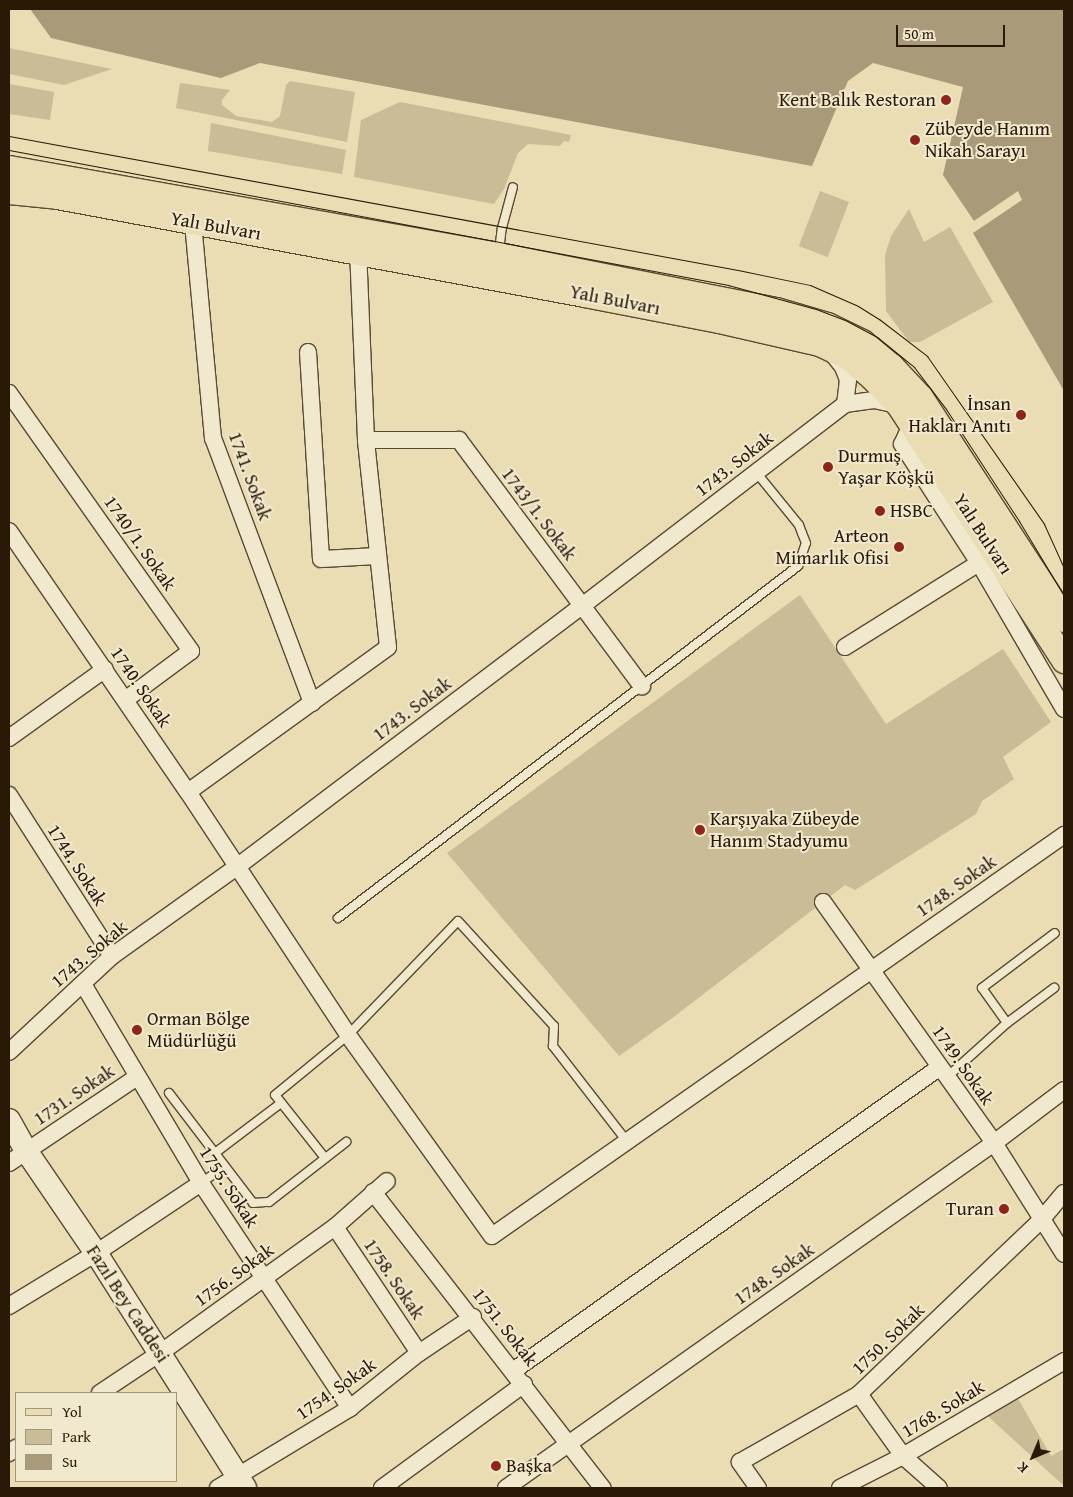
<!DOCTYPE html>
<html>
<head>
<meta charset="utf-8">
<style>
  body { margin:0 }
  #map { position:relative; width:1073px; height:1497px; overflow:hidden; background:#eaddb3; font-family:"Gentium Book Plus",serif }
  div>[style] { position:absolute }
  [style*='--x'] { left:calc(var(--x)*1px); top:calc(var(--y)*1px); width:calc(var(--w)*1px); rotate:calc(var(--a)*1deg) }
  .green>* { inset:0; background:#c9bc96; transform-origin:0 0 }
  .water>* { inset:0; background:#a99a79 }
  .roads { filter:drop-shadow(1px 0 #5a4a32) drop-shadow(-1px 0 #5a4a32) drop-shadow(0 1px #5a4a32) drop-shadow(0 -1px #5a4a32) }
  .lane>* { height:8px; margin:-4px; padding:0 4px; transform-origin:4px; border-radius:4px; background:#f1e9ce }
  .street>* { height:16px; margin:-8px; padding:0 8px; transform-origin:8px; border-radius:8px; background:#f1e9ce }
  .secondary>* { height:22px; margin:-11px; padding:0 11px; transform-origin:11px; border-radius:11px; background:#f1e9ce }
  .primary>* { height:25px; margin:-12.5px; padding:0 12.5px; transform-origin:12.5px; border-radius:12.5px; background:#eaddb3 }
  .tram>* { height:1px; margin:-0.5px; padding:0 0.5px; transform-origin:0.5px; border-radius:0.5px; background:#2a1907 }
  .dots>* { width:14px; height:14px; translate:-50% -50%; box-sizing:border-box; border:2px solid #f1e9ce; border-radius:50% }
  span { translate:-50% -50%; white-space:nowrap; text-align:center; line-height:1.15; -webkit-text-stroke:4px #f1e9ce; paint-order:stroke }
  .poi-label { font-size:19px; color:#2a1907 }
  .right { translate:-100% -50%; text-align:right }
  .left { translate:0 -50%; text-align:left }
  .street-label { font-size:19px; color:#2a1907 }
  .frame { position:absolute; inset:0; border:10px solid #2a1907; pointer-events:none }
  .legend { position:absolute; left:15px; top:1392px; width:162px; height:90px; box-sizing:border-box; background:#f1e9ce; border:1px solid #a1967e; margin:0; padding:6px 9px; list-style:none; font-size:15px; color:#2a1907 }
  .legend li { display:flex; align-items:center; gap:10px; height:25px }
  .legend b { width:25px; border:1px solid #a1967e }
  .north { position:absolute; left:1008px; top:1432px; width:50px; height:50px; -webkit-text-stroke:4px #f1e9ce; paint-order:stroke; rotate:225deg; font-size:14px; font-weight:700; line-height:20px; text-align:center; color:#2a1907 }
  .north::after { content:''; display:block; margin:auto; width:18px; height:22px; background:#2a1907; clip-path:polygon(50% 0,100% 100%,50% 72%,0 100%) }
  .scale { position:absolute; left:896px; top:25px; width:109px; height:22px; box-sizing:border-box; border:2px solid #2a1907; border-top:0; padding-left:6px; font-size:15px; line-height:18px; white-space:nowrap; color:#2a1907; -webkit-text-stroke:4px #f1e9ce; paint-order:stroke }
</style>
</head>
<body>
<div id="map">
  <div class="green">
    <i style="clip-path:polygon(9px 48px,112px 69px,64px 85px,9px 74px)"></i>
    <i style="clip-path:polygon(290px 81px,355px 92px,347px 142px,176px 108px,180px 83px,230px 90px,222px 100px,222px 105px,236px 116px,272px 122px,280px 116px,286px 85px)"></i>
    <i style="clip-path:polygon(9px 84px,54px 92px,50px 120px,9px 114px)"></i>
    <i style="clip-path:polygon(400px 102px,571px 135px,569px 142px,564px 141px,560px 146px,528px 144px,518px 153px,504px 189px,494px 204px,354px 177px,361px 120px)"></i>
    <i style="clip-path:polygon(211px 123px,346px 150px,342px 174px,208px 151px)"></i>
    <i style="left:820px;top:191px;width:31px;height:59px;rotate:21deg"></i>
    <i style="clip-path:polygon(909px 209px,924px 242px,950px 227px,993px 302px,920px 342px,909px 342px,886px 311px,885px 255px,891px 236px)"></i>
    <i style="clip-path:polygon(800px 595px,886px 724px,1003px 649px,1051px 722px,1003px 757px,1014px 779px,982px 801px,976px 814px,855px 890px,845px 885px,675px 1016px,619px 1056px,447px 853px)"></i>
    <i style="clip-path:polygon(1013px 1390px,1051px 1456px,1064px 1449px,1064px 1486px,980px 1409px)"></i>
  </div>
  <div class="water">
    <i style="clip-path:polygon(30px 9px,1064px 9px,1064px 391px,973px 233px,1022px 200px,1018px 191px,974px 221px,943px 175px,963px 87px,873px 63px,848px 81px,812px 166px,260px 63px,221px 78px,51px 38px)"></i>
  </div>
  <div class="roads">
    <div class="lane">
      <i style="--x:499;--y:251;--w:23;--a:-83"></i>
      <i style="--x:502;--y:228;--w:42;--a:-75"></i>
      <i style="--x:338;--y:918;--w:579;--a:-37.42"></i>
      <i style="--x:798;--y:566;--w:24;--a:-71"></i>
      <i style="--x:806;--y:543;--w:11;--a:-112"></i>
      <i style="--x:802;--y:533;--w:9;--a:-111"></i>
      <i style="--x:799;--y:525;--w:68;--a:-129.1"></i>
      <i style="--x:1007;--y:1023;--w:59;--a:-36.7"></i>
      <i style="--x:947;--y:1077;--w:81;--a:-42"></i>
      <i style="--x:1007;--y:1023;--w:43;--a:-125.5"></i>
      <i style="--x:982;--y:988;--w:91;--a:-37"></i>
      <i style="--x:169;--y:1093;--w:138;--a:52.6"></i>
      <i style="--x:253;--y:1203;--w:16;--a:-4"></i>
      <i style="--x:269;--y:1202;--w:98;--a:-37.9"></i>
      <i style="--x:215;--y:1153;--w:83;--a:-37.1"></i>
      <i style="--x:325;--y:1158;--w:80;--a:-128.4"></i>
      <i style="--x:275;--y:1095;--w:94;--a:-39.4"></i>
      <i style="--x:348;--y:1035;--w:158;--a:-46"></i>
      <i style="--x:458;--y:921;--w:142;--a:47.6"></i>
      <i style="--x:554;--y:1026;--w:20;--a:93"></i>
      <i style="--x:553;--y:1046;--w:119;--a:52.2"></i>
      <i style="--x:201;--y:1183;--w:29;--a:-35"></i>
    </div>
    <div class="street">
      <i style="--x:193;--y:223;--w:216;--a:84.7"></i>
      <i style="--x:213;--y:438;--w:283;--a:69.5"></i>
      <i style="--x:308;--y:352;--w:207;--a:86.4"></i>
      <i style="--x:321;--y:559;--w:57;--a:-3"></i>
      <i style="--x:832;--y:353;--w:18;--a:52"></i>
      <i style="--x:843;--y:367;--w:14;--a:69"></i>
      <i style="--x:848;--y:380;--w:24;--a:97"></i>
      <i style="--x:9;--y:393;--w:316;--a:54.8"></i>
      <i style="--x:191;--y:651;--w:82;--a:143.4"></i>
      <i style="--x:912;--y:423;--w:23;--a:115"></i>
      <i style="--x:902;--y:444;--w:142;--a:57.1"></i>
      <i style="--x:979;--y:563;--w:169;--a:59.8"></i>
      <i style="--x:366;--y:440;--w:93;--a:0"></i>
      <i style="--x:459;--y:440;--w:307;--a:53.4"></i>
      <i style="--x:9;--y:531;--w:316;--a:55.6"></i>
      <i style="--x:188;--y:792;--w:291;--a:56.6"></i>
      <i style="--x:348;--y:1035;--w:247;--a:54.4"></i>
      <i style="--x:492;--y:1236;--w:699;--a:-35.03"></i>
      <i style="--x:845;--y:647;--w:158;--a:-32.1"></i>
      <i style="--x:9;--y:738;--w:118;--a:-35.7"></i>
      <i style="--x:188;--y:792;--w:247;--a:-35.9"></i>
      <i style="--x:388;--y:647;--w:208;--a:-96.1"></i>
      <i style="--x:366;--y:440;--w:187;--a:-92.4"></i>
      <i style="--x:9;--y:795;--w:191;--a:57.4"></i>
      <i style="--x:823;--y:902;--w:296;--a:54.6"></i>
      <i style="--x:994;--y:1143;--w:131;--a:57.8"></i>
      <i style="--x:83;--y:984;--w:231;--a:59.3"></i>
      <i style="--x:201;--y:1183;--w:270;--a:56.5"></i>
      <i style="--x:9;--y:1052;--w:141;--a:-43"></i>
      <i style="--x:112;--y:956;--w:155;--a:-35.5"></i>
      <i style="--x:238;--y:866;--w:431;--a:-37.1"></i>
      <i style="--x:582;--y:606;--w:332;--a:-37.5"></i>
      <i style="--x:845;--y:404;--w:29;--a:-8"></i>
      <i style="--x:874;--y:400;--w:25;--a:12"></i>
      <i style="--x:9;--y:1163;--w:154;--a:-33.9"></i>
      <i style="--x:373;--y:1192;--w:375;--a:52.2"></i>
      <i style="--x:335;--y:1227;--w:151;--a:56.3"></i>
      <i style="--x:9;--y:1306;--w:102;--a:-31.3"></i>
      <i style="--x:96;--y:1253;--w:126;--a:-33.7"></i>
      <i style="--x:513;--y:1371;--w:524;--a:-35.45"></i>
      <i style="--x:100;--y:1393;--w:72;--a:-33.7"></i>
      <i style="--x:160;--y:1353;--w:216;--a:-35.8"></i>
      <i style="--x:335;--y:1227;--w:69;--a:-41.5"></i>
      <i style="--x:859;--y:1394;--w:76;--a:54.6"></i>
      <i style="--x:903;--y:1456;--w:48;--a:41.6"></i>
      <i style="--x:9;--y:1453;--w:9;--a:-36"></i>
      <i style="--x:218;--y:1488;--w:154;--a:-31.2"></i>
      <i style="--x:350;--y:1408;--w:88;--a:-38.6"></i>
      <i style="--x:419;--y:1353;--w:65;--a:-33.7"></i>
      <i style="--x:382;--y:1488;--w:176;--a:-36.2"></i>
      <i style="--x:506;--y:1488;--w:598;--a:-35.26"></i>
      <i style="--x:994;--y:1143;--w:88;--a:-37.1"></i>
      <i style="--x:758;--y:1488;--w:32;--a:-125"></i>
      <i style="--x:740;--y:1462;--w:137;--a:-29.7"></i>
      <i style="--x:859;--y:1394;--w:253;--a:-43.7"></i>
      <i style="--x:1042;--y:1219;--w:34;--a:-50"></i>
      <i style="--x:840;--y:1488;--w:71;--a:-26.9"></i>
      <i style="--x:903;--y:1456;--w:187;--a:-30.5"></i>
    </div>
    <div class="secondary">
      <i style="--x:9;--y:1120;--w:37;--a:61"></i>
      <i style="--x:27;--y:1152;--w:122;--a:55.7"></i>
      <i style="--x:96;--y:1253;--w:278;--a:57.6"></i>
    </div>
    <div class="primary">
      <i style="--x:9;--y:168;--w:497;--a:10.1"></i>
      <i style="--x:498;--y:255;--w:283;--a:11.2"></i>
      <i style="--x:776;--y:310;--w:53;--a:16.4"></i>
      <i style="--x:827;--y:325;--w:39;--a:26"></i>
      <i style="--x:862;--y:342;--w:38;--a:40"></i>
      <i style="--x:891;--y:366;--w:42;--a:46.9"></i>
      <i style="--x:920;--y:397;--w:265;--a:57"></i>
      <i style="--x:9;--y:191;--w:48;--a:5.9"></i>
      <i style="--x:57;--y:196;--w:536;--a:10.53"></i>
      <i style="--x:584;--y:294;--w:137;--a:10.9"></i>
      <i style="--x:719;--y:320;--w:103;--a:13"></i>
      <i style="--x:819;--y:343;--w:31;--a:25"></i>
      <i style="--x:847;--y:356;--w:33;--a:40"></i>
      <i style="--x:872;--y:377;--w:39;--a:46"></i>
      <i style="--x:899;--y:405;--w:304;--a:57.1"></i>
    </div>
  </div>
  <div class="tram">
    <i style="--x:9;--y:136;--w:741;--a:10.42"></i>
    <i style="--x:738;--y:270;--w:74;--a:11.8"></i>
    <i style="--x:810;--y:285;--w:52;--a:23.6"></i>
    <i style="--x:858;--y:306;--w:25;--a:32"></i>
    <i style="--x:879;--y:319;--w:61;--a:37.6"></i>
    <i style="--x:927;--y:356;--w:205;--a:55.1"></i>
    <i style="--x:1044;--y:524;--w:48;--a:65.6"></i>
    <i style="--x:9;--y:150;--w:732;--a:10.63"></i>
    <i style="--x:728;--y:285;--w:91;--a:15.3"></i>
    <i style="--x:816;--y:309;--w:33;--a:21"></i>
    <i style="--x:847;--y:321;--w:34;--a:28"></i>
    <i style="--x:877;--y:337;--w:48;--a:39"></i>
    <i style="--x:914;--y:367;--w:53;--a:52.7"></i>
    <i style="--x:946;--y:409;--w:134;--a:56.9"></i>
    <i style="--x:1019;--y:521;--w:87;--a:59"></i>
  </div>
  <div class="dots">
    <i style="left:946px;top:100px;background:#8f2418"></i>
    <i style="left:915px;top:140px;background:#8f2418"></i>
    <i style="left:1021px;top:415px;background:#8f2418"></i>
    <i style="left:828px;top:467px;background:#8f2418"></i>
    <i style="left:880px;top:511px;background:#8f2418"></i>
    <i style="left:899px;top:547px;background:#8f2418"></i>
    <i style="left:700px;top:830px;background:#8f2418"></i>
    <i style="left:137px;top:1030px;background:#8f2418"></i>
    <i style="left:1004px;top:1209px;background:#8f2418"></i>
    <i style="left:496px;top:1466px;background:#8f2418"></i>
  </div>
  <div class="poi-label">
    <span class="right" style="left:936px;top:100px">Kent Balık Restoran</span>
    <span class="left" style="left:925px;top:140px">Zübeyde Hanım<br>Nikah Sarayı</span>
    <span class="right" style="left:1011px;top:415px">İnsan<br>Hakları Anıtı</span>
    <span class="left" style="left:838px;top:467px">Durmuş<br>Yaşar Köşkü</span>
    <span class="left" style="left:890px;top:511px">HSBC</span>
    <span class="right" style="left:889px;top:547px">Arteon<br>Mimarlık Ofisi</span>
    <span class="left" style="left:710px;top:830px">Karşıyaka Zübeyde<br>Hanım Stadyumu</span>
    <span class="left" style="left:147px;top:1030px">Orman Bölge<br>Müdürlüğü</span>
    <span class="right" style="left:994px;top:1209px">Turan</span>
    <span class="left" style="left:506px;top:1466px">Başka</span>
  </div>
  <div class="street-label">
    <span style="left:216px;top:226px;rotate:10deg">Yalı Bulvarı</span>
    <span style="left:615px;top:300px;rotate:11deg">Yalı Bulvarı</span>
    <span style="left:734px;top:464px;rotate:-38deg">1743. Sokak</span>
    <span style="left:250px;top:476px;rotate:70deg">1741. Sokak</span>
    <span style="left:539px;top:514px;rotate:53deg">1743/1. Sokak</span>
    <span style="left:983px;top:534px;rotate:57deg">Yalı Bulvarı</span>
    <span style="left:140px;top:543px;rotate:55deg">1740/1. Sokak</span>
    <span style="left:141px;top:687px;rotate:56deg">1740. Sokak</span>
    <span style="left:412px;top:709px;rotate:-37deg">1743. Sokak</span>
    <span style="left:77px;top:865px;rotate:57deg">1744. Sokak</span>
    <span style="left:956px;top:886px;rotate:-35deg">1748. Sokak</span>
    <span style="left:89px;top:954px;rotate:-40deg">1743. Sokak</span>
    <span style="left:963px;top:1065px;rotate:55deg">1749. Sokak</span>
    <span style="left:74px;top:1095px;rotate:-34deg">1731. Sokak</span>
    <span style="left:229px;top:1187px;rotate:57deg">1755. Sokak</span>
    <span style="left:774px;top:1274px;rotate:-35deg">1748. Sokak</span>
    <span style="left:234px;top:1275px;rotate:-36deg">1756. Sokak</span>
    <span style="left:394px;top:1279px;rotate:56deg">1758. Sokak</span>
    <span style="left:128px;top:1304px;rotate:57deg">Fazıl Bey Caddesi</span>
    <span style="left:505px;top:1327px;rotate:52deg">1751. Sokak</span>
    <span style="left:888px;top:1339px;rotate:-44deg">1750. Sokak</span>
    <span style="left:336px;top:1389px;rotate:-35deg">1754. Sokak</span>
    <span style="left:943px;top:1409px;rotate:-31deg">1768. Sokak</span>
  </div>
  <div class="frame"></div>
  <ul class="legend">
  <li><b style="height:6px;background:#eaddb3"></b>Yol</li>
  <li><b style="height:14px;background:#c9bc96"></b>Park</li>
  <li><b style="height:14px;background:#a99a79"></b>Su</li>
  </ul>
  <div class="north">K</div>
  <div class="scale">50 m</div>
</div>
</body>
</html>
